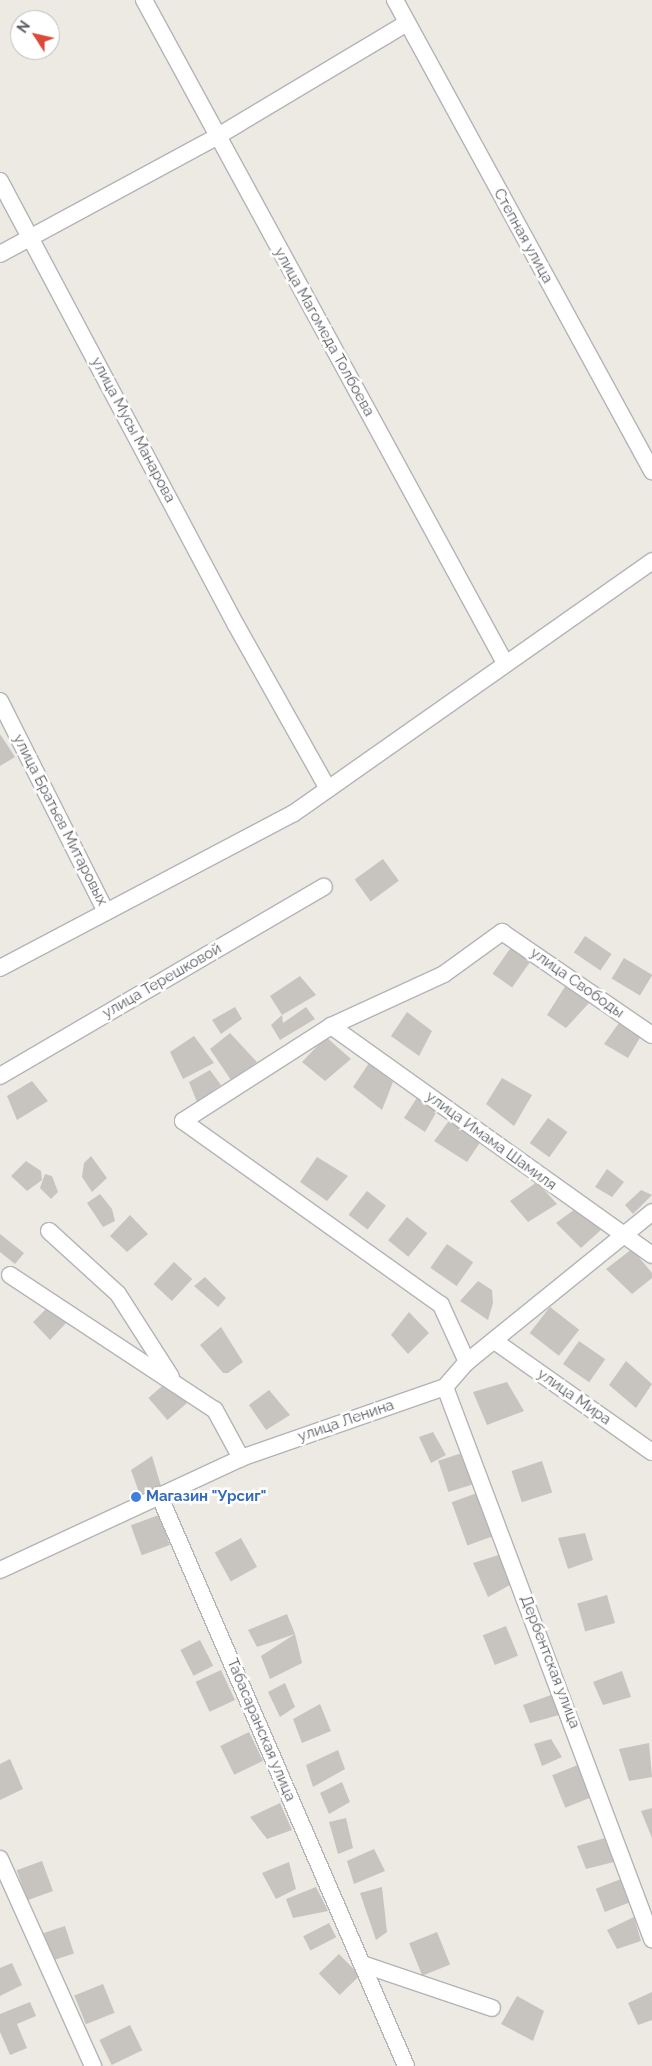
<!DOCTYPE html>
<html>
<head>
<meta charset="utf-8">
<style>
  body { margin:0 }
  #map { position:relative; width:652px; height:2066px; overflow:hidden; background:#eceae2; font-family:Raleway,sans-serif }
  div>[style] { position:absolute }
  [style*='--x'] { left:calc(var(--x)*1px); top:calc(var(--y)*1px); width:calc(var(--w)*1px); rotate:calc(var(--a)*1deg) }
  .building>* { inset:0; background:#c7c4bf; transform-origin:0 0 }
  .roads { filter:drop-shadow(1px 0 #b2b4b8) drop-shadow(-1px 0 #b2b4b8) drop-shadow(0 1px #b2b4b8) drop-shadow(0 -1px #b2b4b8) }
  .street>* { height:16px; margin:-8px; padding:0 8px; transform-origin:8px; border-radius:8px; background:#fff }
  .dots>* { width:14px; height:14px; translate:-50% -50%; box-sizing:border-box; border:2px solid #fff; border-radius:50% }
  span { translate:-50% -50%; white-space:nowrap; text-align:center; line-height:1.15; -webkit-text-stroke:5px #fff; paint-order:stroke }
  .street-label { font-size:15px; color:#5a5d62 }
  .shop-label { font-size:15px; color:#366cbe; font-weight:700 }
  .left { translate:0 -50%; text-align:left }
  .north { position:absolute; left:10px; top:10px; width:50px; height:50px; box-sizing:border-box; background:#fff; border:1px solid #bdbec0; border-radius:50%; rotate:305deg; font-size:14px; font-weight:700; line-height:20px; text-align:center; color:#5a5d62 }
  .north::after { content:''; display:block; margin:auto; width:18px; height:22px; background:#db4938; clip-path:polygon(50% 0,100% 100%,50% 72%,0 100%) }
</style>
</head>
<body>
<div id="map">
  <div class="building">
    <i style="clip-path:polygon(0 734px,15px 757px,0 766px)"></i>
    <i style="left:383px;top:859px;width:27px;height:35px;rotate:54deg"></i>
    <i style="left:585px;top:936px;width:32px;height:20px;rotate:34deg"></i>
    <i style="left:512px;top:946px;width:24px;height:34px;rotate:35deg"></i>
    <i style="left:624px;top:958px;width:33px;height:24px;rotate:31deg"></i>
    <i style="clip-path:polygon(300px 976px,316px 995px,282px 1015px,283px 1023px,306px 1007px,315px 1019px,280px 1040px,271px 1025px,282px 1015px,270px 996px)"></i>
    <i style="clip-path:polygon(566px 985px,589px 1003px,566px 1028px,547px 1015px)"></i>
    <i style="clip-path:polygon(235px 1007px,242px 1019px,221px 1034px,212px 1020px)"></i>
    <i style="clip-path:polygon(407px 1012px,432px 1031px,419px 1056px,391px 1036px)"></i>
    <i style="clip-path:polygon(621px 1020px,641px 1036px,628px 1058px,604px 1044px)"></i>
    <i style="clip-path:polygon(230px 1033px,257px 1062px,231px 1080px,210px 1049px)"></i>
    <i style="clip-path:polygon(194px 1036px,214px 1063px,183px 1079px,170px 1052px)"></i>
    <i style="clip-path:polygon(326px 1037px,351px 1059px,325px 1081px,302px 1062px)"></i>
    <i style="clip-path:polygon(369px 1063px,393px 1082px,382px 1110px,353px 1087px)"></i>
    <i style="clip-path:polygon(210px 1070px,221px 1085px,197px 1102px,189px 1082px)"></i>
    <i style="clip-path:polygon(502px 1078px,532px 1095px,514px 1126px,486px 1104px)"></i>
    <i style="clip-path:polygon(32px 1081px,48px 1101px,17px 1120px,7px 1096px)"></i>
    <i style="clip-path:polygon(418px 1096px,437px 1111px,425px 1132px,404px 1118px)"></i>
    <i style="clip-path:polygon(451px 1118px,481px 1141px,467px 1162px,434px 1141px)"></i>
    <i style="left:548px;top:1118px;width:24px;height:31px;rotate:36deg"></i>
    <i style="clip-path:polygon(91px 1156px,107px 1178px,92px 1192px,82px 1177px,84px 1163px)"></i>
    <i style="clip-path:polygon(317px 1157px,348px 1176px,327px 1201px,300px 1182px)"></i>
    <i style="clip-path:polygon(26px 1161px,41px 1171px,42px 1180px,27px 1191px,11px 1176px)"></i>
    <i style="clip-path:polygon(607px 1169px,624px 1182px,612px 1197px,595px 1187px)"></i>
    <i style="clip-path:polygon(45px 1174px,52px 1176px,58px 1192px,51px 1199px,40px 1188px)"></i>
    <i style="clip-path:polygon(537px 1182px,557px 1204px,528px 1222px,510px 1201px)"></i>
    <i style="clip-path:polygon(641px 1190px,652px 1195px,633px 1214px,625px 1205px)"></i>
    <i style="left:367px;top:1191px;width:24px;height:30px;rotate:38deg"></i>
    <i style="clip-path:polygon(100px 1194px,112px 1209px,115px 1221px,103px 1227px,87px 1203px)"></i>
    <i style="clip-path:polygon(575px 1209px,602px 1229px,581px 1248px,556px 1223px)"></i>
    <i style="clip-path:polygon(130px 1215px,148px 1234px,127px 1252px,110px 1236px)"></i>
    <i style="left:407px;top:1217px;width:26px;height:30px;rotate:39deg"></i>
    <i style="clip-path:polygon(0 1234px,24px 1253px,15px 1264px,0 1252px)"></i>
    <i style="left:447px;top:1244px;width:32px;height:29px;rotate:35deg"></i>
    <i style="clip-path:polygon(632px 1249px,652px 1273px,652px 1278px,632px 1294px,606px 1269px)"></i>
    <i style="left:174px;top:1262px;width:25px;height:30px;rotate:43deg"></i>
    <i style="clip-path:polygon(205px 1277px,226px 1298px,218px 1307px,194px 1286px)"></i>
    <i style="clip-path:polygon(478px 1281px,492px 1290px,493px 1303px,488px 1320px,460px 1301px)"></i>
    <i style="clip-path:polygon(48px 1307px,68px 1321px,50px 1340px,33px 1322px)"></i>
    <i style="left:550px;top:1307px;width:37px;height:33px;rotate:38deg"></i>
    <i style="clip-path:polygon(409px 1312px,429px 1333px,408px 1354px,391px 1335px)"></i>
    <i style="clip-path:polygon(221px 1327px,243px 1362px,228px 1373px,223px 1373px,200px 1345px)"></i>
    <i style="left:579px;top:1341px;width:32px;height:28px;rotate:35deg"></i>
    <i style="clip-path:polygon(626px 1361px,652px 1384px,636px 1408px,609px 1385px)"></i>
    <i style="left:168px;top:1381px;width:29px;height:26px;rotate:49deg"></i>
    <i style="clip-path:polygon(507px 1382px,524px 1411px,487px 1425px,473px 1392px)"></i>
    <i style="clip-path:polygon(269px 1390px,290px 1415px,266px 1430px,249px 1405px)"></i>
    <i style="clip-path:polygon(433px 1432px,446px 1455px,431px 1463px,419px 1437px)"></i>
    <i style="left:462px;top:1453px;width:33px;height:25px;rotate:72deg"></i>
    <i style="clip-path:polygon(152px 1456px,161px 1486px,140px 1495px,131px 1470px)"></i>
    <i style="left:542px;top:1461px;width:33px;height:32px;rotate:72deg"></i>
    <i style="left:477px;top:1493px;width:46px;height:27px;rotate:70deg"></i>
    <i style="left:159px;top:1515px;width:32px;height:30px;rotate:70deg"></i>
    <i style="clip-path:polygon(585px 1533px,593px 1560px,568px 1569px,558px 1538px)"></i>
    <i style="left:241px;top:1538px;width:33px;height:30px;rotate:61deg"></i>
    <i style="clip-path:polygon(502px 1554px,512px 1584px,488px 1597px,473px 1563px)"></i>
    <i style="left:607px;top:1595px;width:29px;height:31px;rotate:74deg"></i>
    <i style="clip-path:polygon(287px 1614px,295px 1634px,302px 1663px,270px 1679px,261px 1656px,295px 1634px,257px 1647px,248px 1630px)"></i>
    <i style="left:506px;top:1626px;width:32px;height:25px;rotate:68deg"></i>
    <i style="left:200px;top:1640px;width:29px;height:22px;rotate:63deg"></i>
    <i style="left:221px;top:1670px;width:33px;height:28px;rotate:65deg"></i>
    <i style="clip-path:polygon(622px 1671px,631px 1697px,603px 1705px,593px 1682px)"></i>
    <i style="clip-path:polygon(285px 1683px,295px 1707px,280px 1717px,268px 1692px)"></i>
    <i style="clip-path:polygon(551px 1695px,559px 1715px,530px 1723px,523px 1705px)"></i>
    <i style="clip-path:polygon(320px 1704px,331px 1731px,302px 1743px,293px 1719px)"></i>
    <i style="left:249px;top:1732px;width:32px;height:32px;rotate:64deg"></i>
    <i style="clip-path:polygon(551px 1739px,562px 1757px,542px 1766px,534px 1744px)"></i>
    <i style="clip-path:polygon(649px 1743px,652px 1777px,629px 1781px,619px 1749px)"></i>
    <i style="clip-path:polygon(338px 1750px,345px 1769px,313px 1787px,306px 1765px)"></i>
    <i style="clip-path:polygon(10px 1759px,23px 1789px,0 1800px,0 1764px)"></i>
    <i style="left:580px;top:1764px;width:35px;height:30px;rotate:68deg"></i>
    <i style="clip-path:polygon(342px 1782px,350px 1802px,329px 1814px,320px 1793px)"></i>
    <i style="clip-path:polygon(280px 1803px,292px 1830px,267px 1839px,250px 1817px)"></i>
    <i style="clip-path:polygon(652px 1808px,652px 1838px,641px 1811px)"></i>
    <i style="clip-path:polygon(346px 1818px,353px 1848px,338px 1854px,329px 1822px)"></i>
    <i style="clip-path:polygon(605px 1838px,614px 1862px,586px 1869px,577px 1846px)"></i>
    <i style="clip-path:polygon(374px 1849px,385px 1871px,354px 1884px,347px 1861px)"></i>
    <i style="left:42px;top:1861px;width:32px;height:27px;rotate:70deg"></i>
    <i style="clip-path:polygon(289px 1862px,296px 1889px,276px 1899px,262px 1873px)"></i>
    <i style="left:621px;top:1879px;width:25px;height:27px;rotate:69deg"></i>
    <i style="clip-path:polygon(316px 1887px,328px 1911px,293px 1918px,286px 1899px)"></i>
    <i style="clip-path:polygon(382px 1887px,387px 1932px,376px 1940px,360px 1893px)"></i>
    <i style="clip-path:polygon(634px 1917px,641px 1941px,617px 1949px,607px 1930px)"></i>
    <i style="left:329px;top:1923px;width:16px;height:29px;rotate:63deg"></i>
    <i style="left:65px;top:1926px;width:29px;height:24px;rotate:72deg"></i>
    <i style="left:437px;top:1932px;width:35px;height:30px;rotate:68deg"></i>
    <i style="left:339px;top:1954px;width:30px;height:28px;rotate:46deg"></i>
    <i style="clip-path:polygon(12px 1963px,22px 1985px,0 1996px,0 1968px)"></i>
    <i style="left:103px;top:1984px;width:31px;height:31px;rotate:68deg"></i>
    <i style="clip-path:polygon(652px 1992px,652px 2020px,638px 2025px,628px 2003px)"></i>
    <i style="clip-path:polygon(517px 1996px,544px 2011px,533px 2041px,501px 2024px)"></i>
    <i style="clip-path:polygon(30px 2002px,36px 2016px,17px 2024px,27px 2048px,10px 2055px,0 2032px,0 2014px)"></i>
    <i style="left:130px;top:2025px;width:28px;height:34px;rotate:64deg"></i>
  </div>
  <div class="roads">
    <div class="street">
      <i style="--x:144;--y:0;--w:755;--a:61.43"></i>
      <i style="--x:395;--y:0;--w:537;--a:61.38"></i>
      <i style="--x:0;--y:181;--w:503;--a:62.01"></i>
      <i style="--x:236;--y:625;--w:188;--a:60.7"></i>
      <i style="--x:0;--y:254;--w:248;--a:-28.4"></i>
      <i style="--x:218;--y:136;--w:220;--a:-30.9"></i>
      <i style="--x:0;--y:701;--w:236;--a:63.3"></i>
      <i style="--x:0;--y:968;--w:332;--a:-27.8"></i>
      <i style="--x:294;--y:813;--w:438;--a:-35.1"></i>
      <i style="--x:331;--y:1026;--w:394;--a:35.5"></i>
      <i style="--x:0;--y:1076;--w:375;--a:-30.3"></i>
      <i style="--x:49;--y:1231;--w:93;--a:42.4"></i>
      <i style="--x:118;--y:1294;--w:98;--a:57.4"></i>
      <i style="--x:10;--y:1275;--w:245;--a:33.4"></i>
      <i style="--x:215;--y:1410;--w:55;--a:61.6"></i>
      <i style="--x:496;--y:1342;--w:191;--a:35.2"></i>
      <i style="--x:467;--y:1362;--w:63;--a:-114.5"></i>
      <i style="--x:441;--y:1305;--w:317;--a:-144.5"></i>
      <i style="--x:183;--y:1121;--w:176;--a:-32.7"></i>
      <i style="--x:331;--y:1026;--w:124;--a:-24.7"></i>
      <i style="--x:444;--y:974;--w:72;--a:-35.9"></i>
      <i style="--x:502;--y:932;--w:182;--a:34.5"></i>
      <i style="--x:445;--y:1387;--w:590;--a:69.44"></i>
      <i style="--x:159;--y:1495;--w:622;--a:66.61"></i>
      <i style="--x:0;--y:1570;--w:266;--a:-24.9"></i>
      <i style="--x:241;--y:1458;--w:216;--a:-19.2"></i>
      <i style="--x:445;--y:1387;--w:33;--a:-49"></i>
      <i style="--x:467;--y:1362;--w:238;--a:-39"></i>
      <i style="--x:0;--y:1859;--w:227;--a:65.8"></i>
      <i style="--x:362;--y:1964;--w:137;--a:18.7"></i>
    </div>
  </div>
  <div class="dots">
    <i style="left:136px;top:1497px;background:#3f7fe0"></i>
  </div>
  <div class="street-label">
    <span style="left:523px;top:236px;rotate:61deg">Степная улица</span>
    <span style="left:324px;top:332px;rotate:61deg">улица Магомеда Толбоева</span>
    <span style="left:133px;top:430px;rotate:62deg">улица Мусы Манарова</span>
    <span style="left:60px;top:820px;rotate:63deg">улица Братьев Митаровых</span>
    <span style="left:162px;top:981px;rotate:-30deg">улица Терешковой</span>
    <span style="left:577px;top:983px;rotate:35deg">улица Свободы</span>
    <span style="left:491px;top:1141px;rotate:36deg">улица Имама Шамиля</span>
    <span style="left:574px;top:1397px;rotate:35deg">улица Мира</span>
    <span style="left:346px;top:1421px;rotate:-19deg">улица Ленина</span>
    <span style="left:550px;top:1662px;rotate:69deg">Дербентская улица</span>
    <span style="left:261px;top:1730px;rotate:67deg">Табасаранская улица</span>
  </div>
  <div class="shop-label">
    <span class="left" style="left:146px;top:1497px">Магазин "Урсиг"</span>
  </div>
  <div class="north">N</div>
</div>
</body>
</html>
